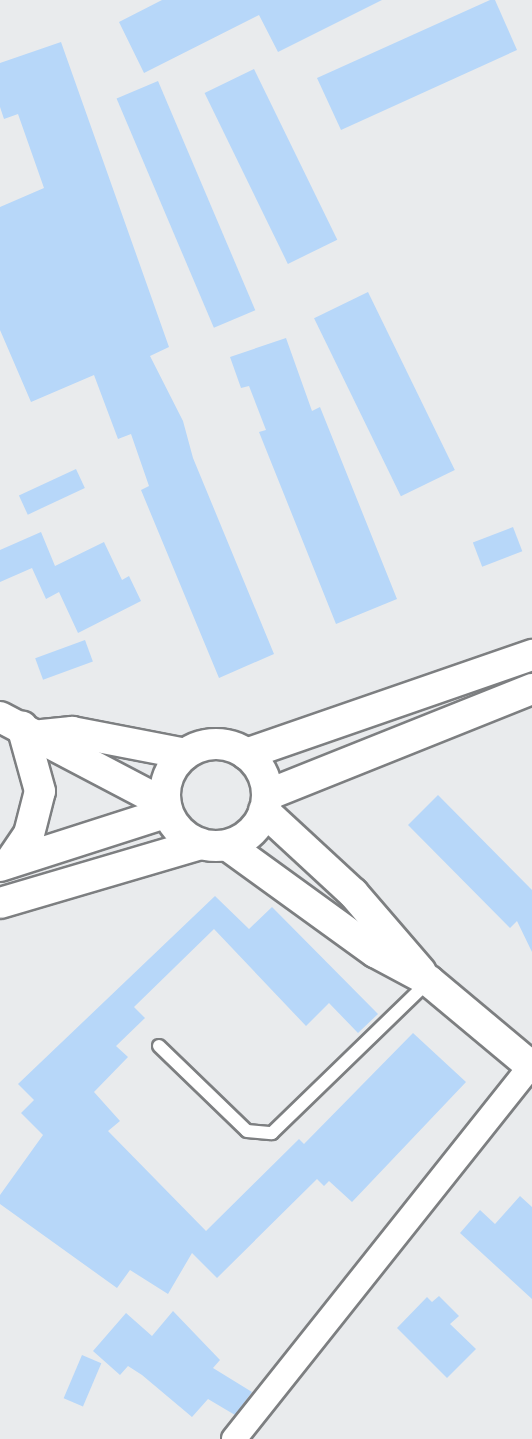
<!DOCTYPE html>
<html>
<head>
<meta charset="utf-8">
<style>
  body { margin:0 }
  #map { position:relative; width:532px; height:1439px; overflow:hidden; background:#e9ebed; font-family:"Sofia Sans Condensed",sans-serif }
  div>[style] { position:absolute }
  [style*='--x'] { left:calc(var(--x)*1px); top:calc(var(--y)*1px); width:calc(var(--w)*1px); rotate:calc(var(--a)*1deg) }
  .building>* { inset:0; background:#b7d7f9; transform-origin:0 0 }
  .roads { filter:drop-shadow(2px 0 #7d7f81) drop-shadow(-2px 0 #7d7f81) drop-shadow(0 2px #7d7f81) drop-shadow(0 -2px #7d7f81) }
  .service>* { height:12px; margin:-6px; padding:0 6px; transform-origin:6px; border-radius:6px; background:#fff }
  .minor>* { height:24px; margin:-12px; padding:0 12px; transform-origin:12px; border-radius:12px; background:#fff }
  .tertiary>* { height:30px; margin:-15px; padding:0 15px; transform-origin:15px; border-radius:15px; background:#fff }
  .tertiary>.ring { margin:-15px; padding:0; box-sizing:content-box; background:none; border:30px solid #fff; border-radius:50% }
  span { translate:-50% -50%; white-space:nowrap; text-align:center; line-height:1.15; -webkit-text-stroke:6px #fff; paint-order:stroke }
</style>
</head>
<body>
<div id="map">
  <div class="building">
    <i style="clip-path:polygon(162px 0,382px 0,278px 52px,259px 15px,144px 73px,119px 22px)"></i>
    <i style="clip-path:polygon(490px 0,495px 0,517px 50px,341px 130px,317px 78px)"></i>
    <i style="clip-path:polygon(61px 42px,169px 347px,150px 356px,183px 421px,193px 458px,274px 654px,219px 678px,141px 490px,149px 486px,131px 434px,118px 439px,94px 375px,31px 402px,0 330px,0 207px,44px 188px,18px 114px,4px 119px,0 107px,0 63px)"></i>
    <i style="left:254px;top:69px;width:190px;height:55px;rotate:64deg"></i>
    <i style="left:158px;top:81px;width:249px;height:45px;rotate:67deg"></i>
    <i style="left:368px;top:292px;width:198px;height:60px;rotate:64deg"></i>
    <i style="clip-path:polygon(286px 338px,312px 411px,320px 407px,397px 599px,336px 624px,259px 432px,266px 430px,249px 386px,241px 388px,230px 357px)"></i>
    <i style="left:76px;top:469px;width:21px;height:63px;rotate:65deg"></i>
    <i style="left:513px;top:527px;width:26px;height:43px;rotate:69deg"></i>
    <i style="clip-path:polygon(41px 532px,55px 566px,104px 542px,122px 580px,129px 576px,141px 601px,78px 633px,59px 592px,46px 599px,32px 568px,0 582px,0 550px)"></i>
    <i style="left:85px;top:640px;width:23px;height:53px;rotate:70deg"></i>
    <i style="clip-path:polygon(438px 795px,532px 890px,532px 952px,517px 921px,510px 928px,408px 825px)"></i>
    <i style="clip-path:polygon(215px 896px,249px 929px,272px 907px,378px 1014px,358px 1033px,329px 1003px,306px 1026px,214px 929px,134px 1007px,145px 1018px,116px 1046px,128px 1057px,94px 1092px,120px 1121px,108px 1131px,206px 1231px,299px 1139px,304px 1144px,413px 1033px,466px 1082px,352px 1202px,329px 1181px,324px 1186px,317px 1179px,217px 1278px,192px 1253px,168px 1294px,130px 1270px,117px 1288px,0 1204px,0 1195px,43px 1135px,21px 1113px,34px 1100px,18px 1084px)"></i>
    <i style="clip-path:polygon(520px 1196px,532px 1207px,532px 1299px,460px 1233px,480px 1210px,495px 1224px)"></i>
    <i style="clip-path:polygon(439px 1296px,459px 1316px,450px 1324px,476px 1349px,447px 1378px,397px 1328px,427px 1297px,432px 1302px)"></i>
    <i style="clip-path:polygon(173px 1311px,220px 1360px,213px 1368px,252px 1392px,235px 1415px,208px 1399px,192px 1417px,142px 1375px,128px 1366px,120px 1375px,93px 1351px,126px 1313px,152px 1336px)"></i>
    <i style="left:82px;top:1355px;width:21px;height:47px;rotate:23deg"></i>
  </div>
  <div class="roads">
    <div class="service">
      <i style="--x:159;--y:1046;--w:122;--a:44"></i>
      <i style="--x:247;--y:1131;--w:25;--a:5"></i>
      <i style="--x:272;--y:1133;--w:217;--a:-44.1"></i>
    </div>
    <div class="minor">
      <i style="--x:234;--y:1439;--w:477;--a:-51.5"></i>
    </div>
    <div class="tertiary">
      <i style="--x:0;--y:717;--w:187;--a:27.7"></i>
      <i style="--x:42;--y:735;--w:30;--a:-6"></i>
      <i style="--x:72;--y:732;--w:116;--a:10.9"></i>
      <i class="ring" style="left:165px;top:744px;width:72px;height:72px"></i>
      <i style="--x:246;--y:754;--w:303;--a:-19.1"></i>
      <i style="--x:267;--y:795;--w:285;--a:-21.8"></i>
      <i style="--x:264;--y:811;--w:121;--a:42.7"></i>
      <i style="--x:353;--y:893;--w:104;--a:49.3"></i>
      <i style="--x:227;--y:845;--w:183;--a:35.9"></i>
      <i style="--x:375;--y:952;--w:61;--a:28.2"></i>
      <i style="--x:429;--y:981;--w:134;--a:39.9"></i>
      <i style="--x:10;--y:862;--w:34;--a:-56"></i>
      <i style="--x:29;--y:834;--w:44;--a:-75.7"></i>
      <i style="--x:40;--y:791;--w:67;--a:-105.5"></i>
      <i style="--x:0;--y:866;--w:176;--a:-17.8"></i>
      <i style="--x:0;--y:903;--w:209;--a:-16.4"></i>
    </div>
  </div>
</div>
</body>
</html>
